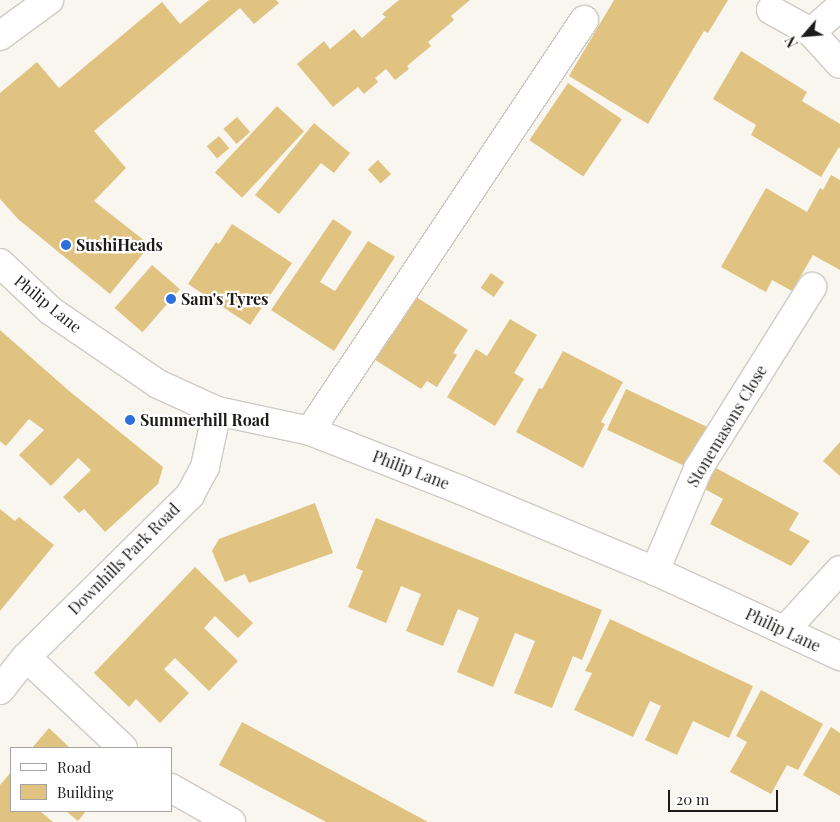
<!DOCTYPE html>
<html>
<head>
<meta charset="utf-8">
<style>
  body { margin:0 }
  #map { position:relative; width:840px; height:822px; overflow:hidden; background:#f9f6f0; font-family:"Playfair Display",serif }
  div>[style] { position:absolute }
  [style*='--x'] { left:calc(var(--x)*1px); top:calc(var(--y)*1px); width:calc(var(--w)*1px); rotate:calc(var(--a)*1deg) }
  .building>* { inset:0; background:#e0c381; transform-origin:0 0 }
  .roads { filter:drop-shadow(1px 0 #cecbc5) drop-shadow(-1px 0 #cecbc5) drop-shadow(0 1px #cecbc5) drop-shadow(0 -1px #cecbc5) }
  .minor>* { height:28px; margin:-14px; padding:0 14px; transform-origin:14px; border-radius:14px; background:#fff }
  .major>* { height:28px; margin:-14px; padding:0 14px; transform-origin:14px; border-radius:14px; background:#fff }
  .dots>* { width:14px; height:14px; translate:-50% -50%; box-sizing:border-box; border:2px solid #fff; border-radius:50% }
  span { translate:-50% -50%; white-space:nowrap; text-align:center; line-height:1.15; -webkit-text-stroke:4.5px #fff; paint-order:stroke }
  .poi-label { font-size:16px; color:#1d1b19; font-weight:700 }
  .left { translate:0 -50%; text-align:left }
  .street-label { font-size:16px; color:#1d1b19 }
  .legend { position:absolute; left:10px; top:747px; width:162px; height:65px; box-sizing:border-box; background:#fff; border:1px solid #a5a4a3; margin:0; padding:6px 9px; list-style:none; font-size:15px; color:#1d1b19 }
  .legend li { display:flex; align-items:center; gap:10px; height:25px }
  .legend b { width:25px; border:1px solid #a5a4a3 }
  .north { position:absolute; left:780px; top:10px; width:50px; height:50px; -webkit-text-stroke:4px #fff; paint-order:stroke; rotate:243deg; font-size:14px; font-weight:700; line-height:20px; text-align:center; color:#1d1b19 }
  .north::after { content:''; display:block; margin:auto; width:18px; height:22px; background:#1d1b19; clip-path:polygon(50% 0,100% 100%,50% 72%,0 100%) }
  .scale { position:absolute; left:668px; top:790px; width:110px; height:22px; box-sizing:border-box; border:2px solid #1d1b19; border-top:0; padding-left:6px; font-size:15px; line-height:18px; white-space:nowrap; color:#1d1b19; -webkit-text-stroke:4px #fff; paint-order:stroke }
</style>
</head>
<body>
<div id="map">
  <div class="building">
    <i style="clip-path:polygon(209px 0,276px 0,279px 3px,254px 24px,240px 8px,94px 131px,126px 168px,94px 201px,150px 245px,110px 294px,18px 219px,0 199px,0 93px,37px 62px,59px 88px,162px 2px,180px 24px)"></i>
    <i style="clip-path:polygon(399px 0,470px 0,451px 16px,454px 20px,428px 42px,431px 46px,407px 66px,409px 69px,395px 80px,386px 69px,375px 78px,378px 82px,364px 94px,358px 87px,333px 107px,297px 64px,324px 41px,330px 49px,354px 29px,362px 38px,386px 17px,382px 14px)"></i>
    <i style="clip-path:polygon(614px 0,728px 0,708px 33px,704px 31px,648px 124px,569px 76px)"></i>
    <i style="clip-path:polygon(741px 51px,807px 92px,802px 101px,840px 124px,840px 149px,839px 147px,821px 177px,751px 135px,756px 125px,713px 99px)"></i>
    <i style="left:568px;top:83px;width:65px;height:69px;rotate:34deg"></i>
    <i style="left:277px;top:106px;width:37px;height:91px;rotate:43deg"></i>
    <i style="left:237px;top:117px;width:20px;height:18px;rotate:49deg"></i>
    <i style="clip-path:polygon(314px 123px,350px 153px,334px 173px,321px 163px,279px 214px,255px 195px)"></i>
    <i style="left:219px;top:136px;width:16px;height:16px;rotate:50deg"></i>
    <i style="left:378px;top:160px;width:19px;height:14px;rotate:47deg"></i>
    <i style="clip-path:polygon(831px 175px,840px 180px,840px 270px,813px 255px,792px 291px,772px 280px,766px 292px,721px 267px,766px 188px,807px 212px,820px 188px,823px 190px)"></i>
    <i style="clip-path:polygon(333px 219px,352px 232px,320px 282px,335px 291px,368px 241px,395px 257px,334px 351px,271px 310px)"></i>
    <i style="clip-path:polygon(232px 224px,292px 263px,250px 325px,188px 284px,216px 242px,219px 244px)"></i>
    <i style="left:152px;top:265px;width:37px;height:57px;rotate:41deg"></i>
    <i style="left:491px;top:273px;width:16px;height:18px;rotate:35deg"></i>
    <i style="clip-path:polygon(413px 295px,468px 330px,453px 353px,457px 355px,437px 387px,427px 381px,421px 389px,366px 354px)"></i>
    <i style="clip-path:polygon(510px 319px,537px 335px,514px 373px,524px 379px,495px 426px,447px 397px,476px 349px,487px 356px)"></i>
    <i style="clip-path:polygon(0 330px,68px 390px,163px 467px,158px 484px,105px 532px,84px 509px,79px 513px,63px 497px,91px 470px,78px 458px,51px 486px,19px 455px,44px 430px,29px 419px,6px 446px,0 441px)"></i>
    <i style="clip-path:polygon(563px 351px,623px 382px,601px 422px,605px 424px,583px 468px,516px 432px,539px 388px,542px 389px)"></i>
    <i style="left:626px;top:389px;width:94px;height:45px;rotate:25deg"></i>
    <i style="clip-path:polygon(840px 442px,840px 476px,823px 461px)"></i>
    <i style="clip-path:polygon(714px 467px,799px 513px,789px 530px,810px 541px,791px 566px,710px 524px,723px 499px,703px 488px)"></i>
    <i style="clip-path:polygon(315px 503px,333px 553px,249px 583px,245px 574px,225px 582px,212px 551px,219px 539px)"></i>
    <i style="clip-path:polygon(0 509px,15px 521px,19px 517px,54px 545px,0 611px)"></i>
    <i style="clip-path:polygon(376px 518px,602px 610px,582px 660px,573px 656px,552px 708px,514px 693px,535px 641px,515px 633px,493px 687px,457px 672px,479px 618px,458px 609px,443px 646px,406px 631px,421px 594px,401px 586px,386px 623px,348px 607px,363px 571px,356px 568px)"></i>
    <i style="clip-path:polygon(195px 567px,253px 623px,238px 638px,215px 616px,204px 628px,238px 661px,209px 691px,175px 658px,164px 669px,189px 693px,160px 723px,136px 699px,129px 707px,94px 673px)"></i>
    <i style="clip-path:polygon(610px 619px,753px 686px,729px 738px,693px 721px,677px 755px,645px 740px,661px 706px,650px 701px,633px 737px,574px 710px,592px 673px,585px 671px)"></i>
    <i style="clip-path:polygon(761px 690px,823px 724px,798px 770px,787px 765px,771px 794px,730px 772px,747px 742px,736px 736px)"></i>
    <i style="clip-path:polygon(242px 722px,428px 822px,326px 822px,219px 765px)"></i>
    <i style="clip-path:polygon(831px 727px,840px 733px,840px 796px,803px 775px)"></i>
    <i style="clip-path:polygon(49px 728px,70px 748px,32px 748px)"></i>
    <i style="clip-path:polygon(11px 772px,11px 811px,40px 811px,53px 822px,0 822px,0 785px)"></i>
    <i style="clip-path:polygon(66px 811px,86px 811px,78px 821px)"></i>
  </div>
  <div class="roads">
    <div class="minor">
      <i style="--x:771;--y:10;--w:46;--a:28.8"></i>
      <i style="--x:811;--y:32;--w:43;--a:47.8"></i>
      <i style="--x:811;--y:32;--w:38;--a:-41"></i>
      <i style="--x:0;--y:36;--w:61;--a:-36.3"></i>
      <i style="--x:310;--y:431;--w:494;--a:-56.3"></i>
      <i style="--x:655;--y:571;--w:111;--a:-67.1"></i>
      <i style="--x:698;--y:469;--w:215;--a:-57.9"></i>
      <i style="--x:785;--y:630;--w:81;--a:-47.5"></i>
      <i style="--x:26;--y:657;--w:133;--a:43.2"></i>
      <i style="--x:0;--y:690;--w:42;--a:-51.8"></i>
      <i style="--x:26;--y:657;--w:231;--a:-44.6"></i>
      <i style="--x:190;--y:495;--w:32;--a:-62"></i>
      <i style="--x:205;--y:467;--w:57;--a:-77.9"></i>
      <i style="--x:171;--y:788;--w:69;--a:29.5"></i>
    </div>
    <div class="major">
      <i style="--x:0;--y:263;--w:70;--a:43.3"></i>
      <i style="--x:51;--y:311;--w:130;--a:34.3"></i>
      <i style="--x:158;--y:384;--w:65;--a:24.6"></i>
      <i style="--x:217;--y:411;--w:95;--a:12.1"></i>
      <i style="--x:310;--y:431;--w:164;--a:21.4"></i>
      <i style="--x:463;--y:491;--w:208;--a:22.6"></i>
      <i style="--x:655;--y:571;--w:204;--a:24.7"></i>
    </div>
  </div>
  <div class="dots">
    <i style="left:66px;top:245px;background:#2c6edb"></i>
    <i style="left:171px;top:299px;background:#2c6edb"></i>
    <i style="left:130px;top:420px;background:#2c6edb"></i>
  </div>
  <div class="poi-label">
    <span class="left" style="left:76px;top:245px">SushiHeads</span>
    <span class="left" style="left:181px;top:299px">Sam's Tyres</span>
    <span class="left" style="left:140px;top:420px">Summerhill Road</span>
  </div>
  <div class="street-label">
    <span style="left:48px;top:304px;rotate:39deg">Philip Lane</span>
    <span style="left:727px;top:426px;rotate:-59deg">Stonemasons Close</span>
    <span style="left:411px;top:470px;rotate:21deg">Philip Lane</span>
    <span style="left:124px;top:559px;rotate:-45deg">Downhills Park Road</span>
    <span style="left:783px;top:630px;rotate:25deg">Philip Lane</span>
  </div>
  <ul class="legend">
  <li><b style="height:6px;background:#fff"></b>Road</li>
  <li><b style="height:14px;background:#e0c381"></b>Building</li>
  </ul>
  <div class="north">N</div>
  <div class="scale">20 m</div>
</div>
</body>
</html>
